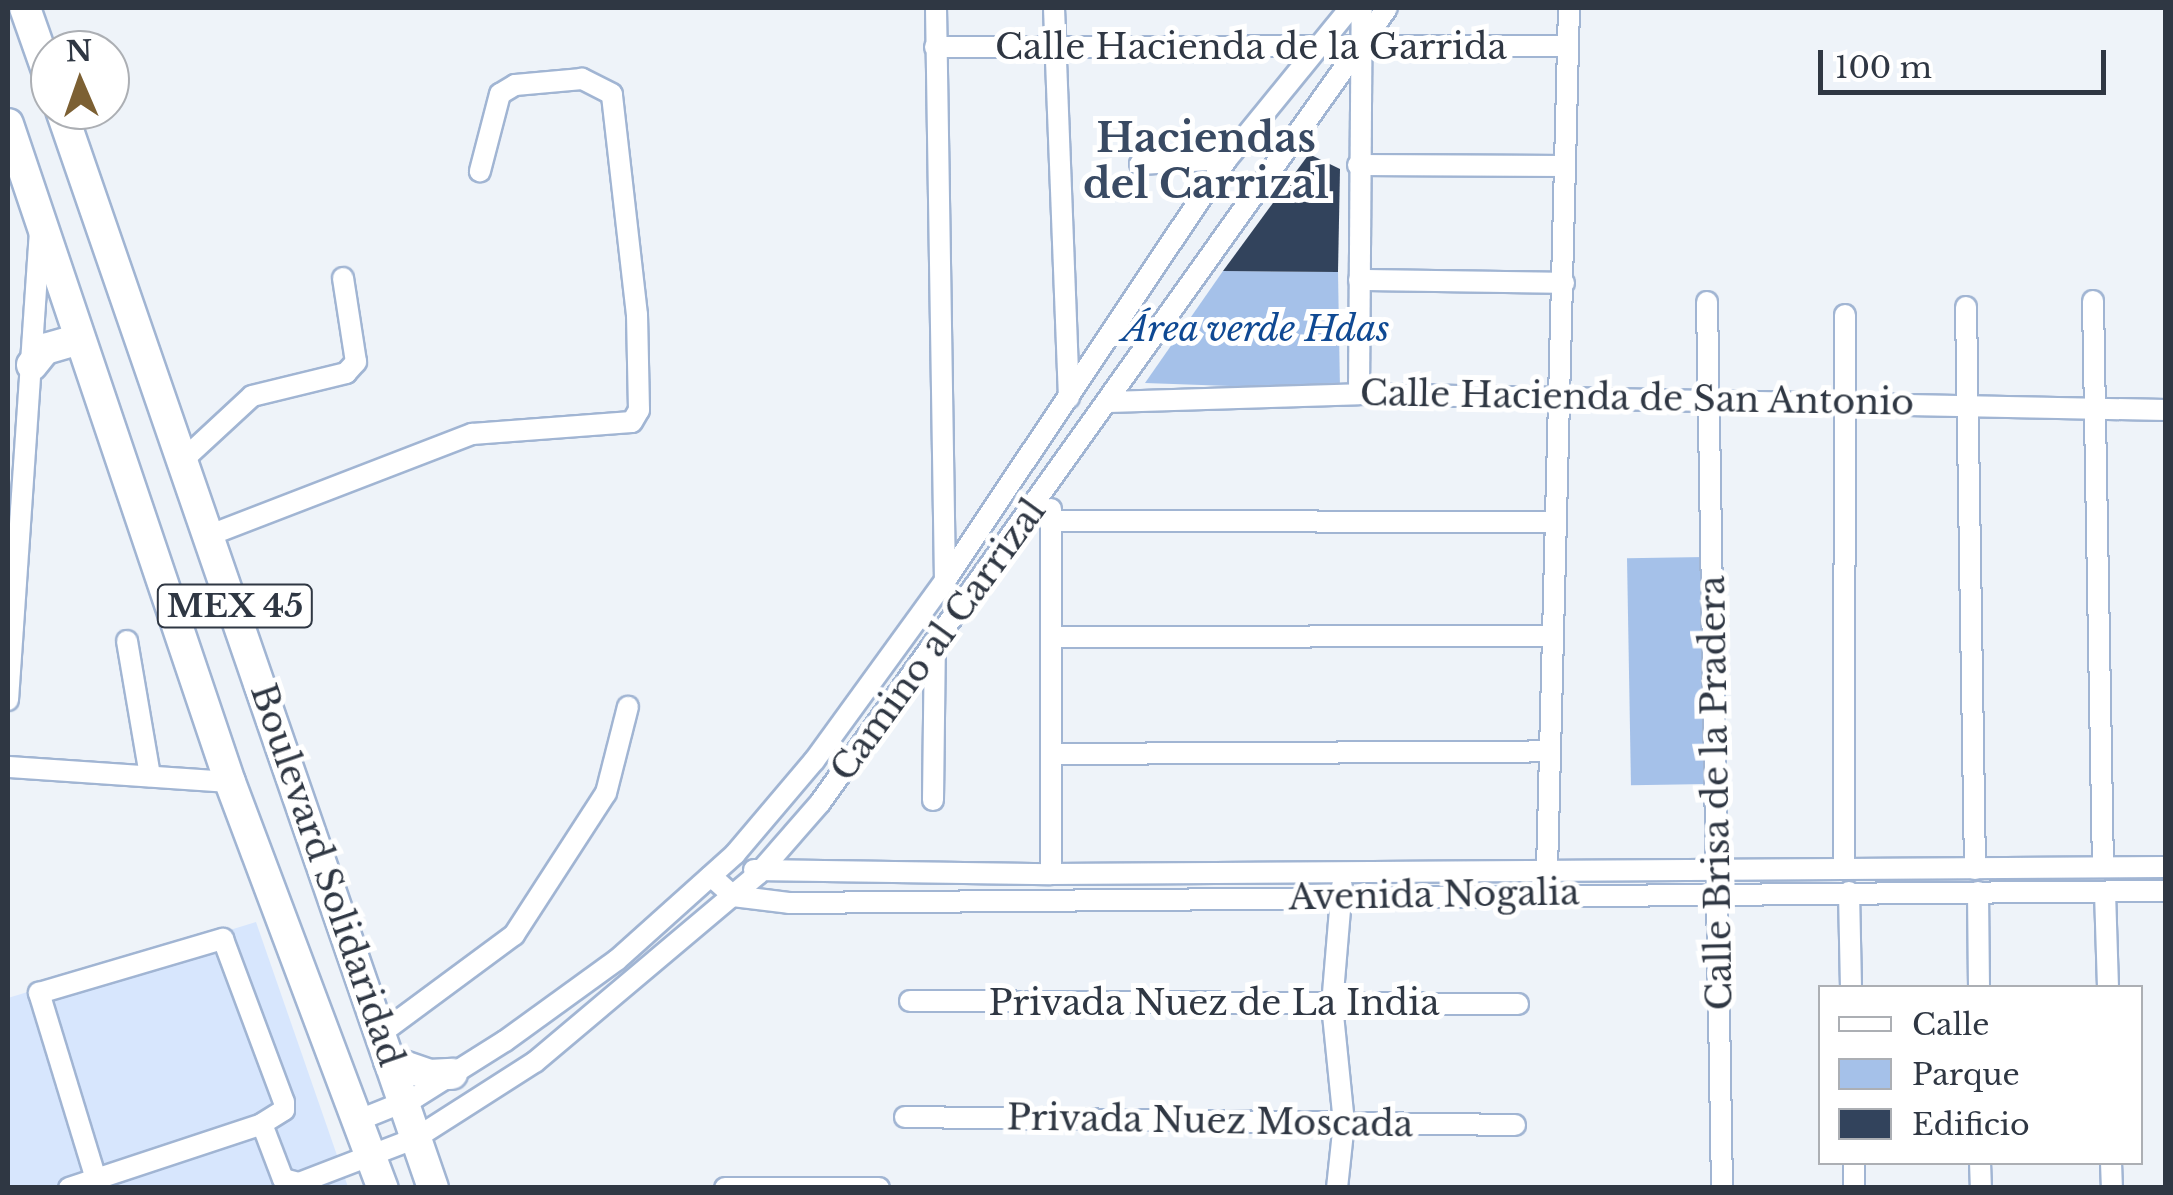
<!DOCTYPE html>
<html>
<head>
<meta charset="utf-8">
<style>
  body { margin:0 }
  #map { position:relative; width:2173px; height:1195px; overflow:hidden; background:#eef3f9; font-family:"Libre Baskerville",serif }
  div>[style] { position:absolute }
  [style*='--x'] { left:calc(var(--x)*1px); top:calc(var(--y)*1px); width:calc(var(--w)*1px); rotate:calc(var(--a)*1deg) }
  .built>* { inset:0; background:#d7e6fd }
  .green>* { inset:0; background:#a5c1e9; transform-origin:0 0 }
  .building>* { inset:0; background:#32435c }
  .roads { filter:drop-shadow(2px 0 #a1b5d3) drop-shadow(-2px 0 #a1b5d3) drop-shadow(0 2px #a1b5d3) drop-shadow(0 -2px #a1b5d3) }
  .minor>* { height:20px; margin:-10px; padding:0 10px; transform-origin:10px; border-radius:10px; background:#fff }
  .highway>* { height:30px; margin:-15px; padding:0 15px; transform-origin:15px; border-radius:15px; background:#fff }
  span { translate:-50% -50%; white-space:nowrap; text-align:center; line-height:1.15; -webkit-text-stroke:10px #fff; paint-order:stroke }
  .shield-label span { padding:2px 8px; background:#fff; border:2px solid; border-radius:8px; -webkit-text-stroke-width:0 }
  .shield-label { font-size:32px; color:#2f3743; font-weight:700 }
  .street-label { font-size:35px; color:#2f3743 }
  .park-label { font-size:35px; color:#0f4993; font-style:italic }
  .quarter-label { font-size:40px; color:#394a63; font-weight:700 }
  .frame { position:absolute; inset:0; border:10px solid #2f3743; pointer-events:none }
  .legend { position:absolute; left:1818px; top:985px; width:325px; height:180px; box-sizing:border-box; background:#fff; border:2px solid #acafb4; margin:0; padding:12px 18px; list-style:none; font-size:30px; color:#2f3743 }
  .legend li { display:flex; align-items:center; gap:20px; height:50px }
  .legend b { width:50px; border:2px solid #acafb4 }
  .north { position:absolute; left:30px; top:30px; width:100px; height:100px; box-sizing:border-box; background:#fff; border:2px solid #acafb4; border-radius:50%; rotate:358deg; font-size:28px; font-weight:700; line-height:40px; text-align:center; color:#2f3743 }
  .north::after { content:''; display:block; margin:auto; width:35px; height:45px; background:#7c6033; clip-path:polygon(50% 0,100% 100%,50% 72%,0 100%) }
  .scale { position:absolute; left:1818px; top:50px; width:288px; height:45px; box-sizing:border-box; border:5px solid #2f3743; border-top:0; padding-left:12px; font-size:30px; line-height:35px; white-space:nowrap; color:#2f3743; -webkit-text-stroke:8px #fff; paint-order:stroke }
</style>
</head>
<body>
<div id="map">
  <div class="built">
    <i style="clip-path:polygon(256px 922px,348px 1187px,8px 1188px,8px 998px)"></i>
  </div>
  <div class="green">
    <i style="clip-path:polygon(1223px 271px,1338px 272px,1340px 390px,1145px 383px)"></i>
    <i style="left:1705px;top:557px;width:227px;height:78px;rotate:89deg"></i>
  </div>
  <div class="building">
    <i style="clip-path:polygon(1309px 154px,1340px 169px,1338px 272px,1223px 271px)"></i>
  </div>
  <div class="roads">
    <div class="minor">
      <i style="--x:936;--y:8;--w:573;--a:89.1"></i>
      <i style="--x:1054;--y:8;--w:390;--a:87.8"></i>
      <i style="--x:935;--y:47;--w:632;--a:-0.09"></i>
      <i style="--x:1140;--y:164;--w:87;--a:-3.3"></i>
      <i style="--x:1358;--y:165;--w:207;--a:0.3"></i>
      <i style="--x:1359;--y:280;--w:205;--a:0.8"></i>
      <i style="--x:2093;--y:301;--w:566;--a:88.99"></i>
      <i style="--x:1707;--y:302;--w:886;--a:89.03"></i>
      <i style="--x:1966;--y:307;--w:562;--a:89.08"></i>
      <i style="--x:1359;--y:394;--w:386;--a:-89.6"></i>
      <i style="--x:1109;--y:402;--w:250;--a:-1.8"></i>
      <i style="--x:1359;--y:394;--w:807;--a:1.14"></i>
      <i style="--x:183;--y:460;--w:94;--a:-42.8"></i>
      <i style="--x:252;--y:396;--w:97;--a:-13.7"></i>
      <i style="--x:346;--y:373;--w:15;--a:-48"></i>
      <i style="--x:356;--y:362;--w:85;--a:-98.8"></i>
      <i style="--x:1051;--y:509;--w:365;--a:90"></i>
      <i style="--x:1051;--y:521;--w:503;--a:0.11"></i>
      <i style="--x:210;--y:535;--w:281;--a:-21.1"></i>
      <i style="--x:472;--y:434;--w:160;--a:-4.3"></i>
      <i style="--x:632;--y:422;--w:14;--a:-60"></i>
      <i style="--x:639;--y:410;--w:95;--a:-91.2"></i>
      <i style="--x:637;--y:315;--w:222;--a:-96.5"></i>
      <i style="--x:612;--y:94;--w:34;--a:-153"></i>
      <i style="--x:582;--y:79;--w:67;--a:174.9"></i>
      <i style="--x:515;--y:85;--w:17;--a:149"></i>
      <i style="--x:500;--y:94;--w:80;--a:104.6"></i>
      <i style="--x:1052;--y:637;--w:500;--a:-0.11"></i>
      <i style="--x:127;--y:641;--w:137;--a:80.3"></i>
      <i style="--x:8;--y:700;--w:468;--a:-86.1"></i>
      <i style="--x:1052;--y:754;--w:496;--a:-0.3"></i>
      <i style="--x:8;--y:767;--w:223;--a:3.9"></i>
      <i style="--x:933;--y:800;--w:158;--a:-89.3"></i>
      <i style="--x:1844;--y:868;--w:553;--a:-89.9"></i>
      <i style="--x:754;--y:870;--w:297;--a:0.8"></i>
      <i style="--x:1051;--y:874;--w:1115;--a:-0.36"></i>
      <i style="--x:1547;--y:870;--w:862;--a:-88.54"></i>
      <i style="--x:711;--y:876;--w:30;--a:42"></i>
      <i style="--x:733;--y:896;--w:56;--a:7.1"></i>
      <i style="--x:789;--y:903;--w:1377;--a:-0.5"></i>
      <i style="--x:1849;--y:892;--w:96;--a:88.8"></i>
      <i style="--x:1978;--y:892;--w:96;--a:89.4"></i>
      <i style="--x:2105;--y:892;--w:96;--a:88.2"></i>
      <i style="--x:910;--y:1001;--w:608;--a:0.28"></i>
      <i style="--x:380;--y:1034;--w:167;--a:-36.5"></i>
      <i style="--x:514;--y:935;--w:169;--a:-57.1"></i>
      <i style="--x:606;--y:793;--w:89;--a:-75.7"></i>
      <i style="--x:905;--y:1117;--w:610;--a:0.75"></i>
      <i style="--x:359;--y:1120;--w:61;--a:-22"></i>
      <i style="--x:416;--y:1097;--w:105;--a:-32.2"></i>
      <i style="--x:505;--y:1041;--w:138;--a:-35.9"></i>
      <i style="--x:617;--y:960;--w:159;--a:-41.9"></i>
      <i style="--x:735;--y:854;--w:122;--a:-49.7"></i>
      <i style="--x:814;--y:761;--w:223;--a:-54"></i>
      <i style="--x:945;--y:581;--w:508;--a:-56.25"></i>
      <i style="--x:1227;--y:159;--w:195;--a:-50.8"></i>
      <i style="--x:1854;--y:1162;--w:26;--a:90"></i>
      <i style="--x:1980;--y:1162;--w:26;--a:88"></i>
      <i style="--x:2111;--y:1162;--w:26;--a:88"></i>
      <i style="--x:96;--y:1179;--w:195;--a:-107"></i>
      <i style="--x:39;--y:993;--w:192;--a:-16.4"></i>
      <i style="--x:223;--y:939;--w:174;--a:69.5"></i>
      <i style="--x:284;--y:1102;--w:8;--a:90"></i>
      <i style="--x:284;--y:1110;--w:26;--a:148"></i>
      <i style="--x:69;--y:1188;--w:203;--a:-18.3"></i>
      <i style="--x:262;--y:1124;--w:59;--a:69.1"></i>
      <i style="--x:283;--y:1179;--w:16;--a:14"></i>
      <i style="--x:299;--y:1183;--w:125;--a:-21"></i>
      <i style="--x:416;--y:1138;--w:141;--a:-32.6"></i>
      <i style="--x:535;--y:1062;--w:292;--a:-40.1"></i>
      <i style="--x:758;--y:874;--w:94;--a:-48.9"></i>
      <i style="--x:820;--y:803;--w:976;--a:-54.5"></i>
      <i style="--x:725;--y:1188;--w:154;--a:0"></i>
      <i style="--x:1337;--y:1188;--w:65;--a:-83.9"></i>
      <i style="--x:1344;--y:1123;--w:119;--a:-95.8"></i>
      <i style="--x:1332;--y:1005;--w:119;--a:-85.2"></i>
    </div>
    <div class="highway">
      <i style="--x:25;--y:8;--w:75;--a:70.6"></i>
      <i style="--x:61;--y:110;--w:1140;--a:70.96"></i>
      <i style="--x:8;--y:124;--w:694;--a:71.36"></i>
      <i style="--x:230;--y:782;--w:434;--a:69.4"></i>
      <i style="--x:32;--y:365;--w:21;--a:-51"></i>
      <i style="--x:45;--y:349;--w:32;--a:-16"></i>
      <i style="--x:389;--y:1061;--w:43;--a:18.9"></i>
      <i style="--x:430;--y:1075;--w:22;--a:-3"></i>
    </div>
  </div>
  <div class="shield-label">
    <span style="left:235px;top:606px">MEX 45</span>
  </div>
  <div class="street-label">
    <span style="left:1251px;top:47px">Calle Hacienda de la Garrida</span>
    <span style="left:1637px;top:398px;rotate:1deg">Calle Hacienda de San Antonio</span>
    <span style="left:938px;top:640px;rotate:-54deg">Camino al Carrizal</span>
    <span style="left:1716px;top:793px;rotate:-91deg">Calle Brisa de la Pradera</span>
    <span style="left:327px;top:875px;rotate:71deg">Boulevard Solidaridad</span>
    <span style="left:1434px;top:895px;rotate:-1deg">Avenida Nogalia</span>
    <span style="left:1214px;top:1003px">Privada Nuez de La India</span>
    <span style="left:1210px;top:1121px;rotate:1deg">Privada Nuez Moscada</span>
  </div>
  <div class="park-label">
    <span style="left:1256px;top:329px">Área verde Hdas</span>
  </div>
  <div class="quarter-label">
    <span style="left:1206px;top:161px">Haciendas<br>del Carrizal</span>
  </div>
  <div class="frame"></div>
  <ul class="legend">
  <li><b style="height:12px;background:#fff"></b>Calle</li>
  <li><b style="height:28px;background:#a5c1e9"></b>Parque</li>
  <li><b style="height:28px;background:#32435c"></b>Edificio</li>
  </ul>
  <div class="north">N</div>
  <div class="scale">100 m</div>
</div>
</body>
</html>
